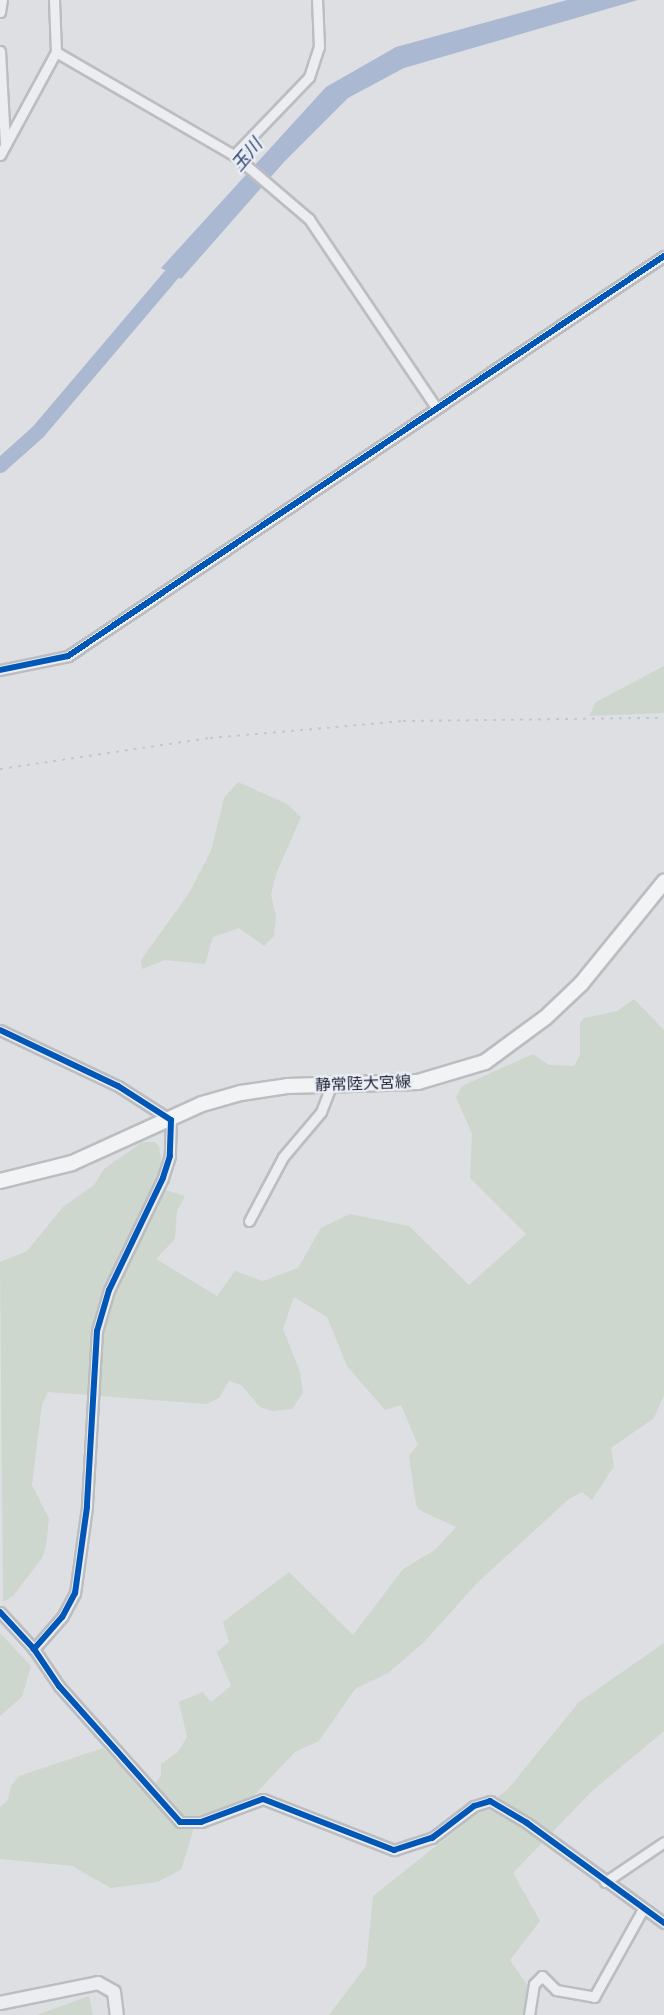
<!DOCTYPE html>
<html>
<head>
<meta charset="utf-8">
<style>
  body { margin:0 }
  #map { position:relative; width:664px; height:2015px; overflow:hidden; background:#dedfe3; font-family:"Roboto Condensed","Noto Sans JP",sans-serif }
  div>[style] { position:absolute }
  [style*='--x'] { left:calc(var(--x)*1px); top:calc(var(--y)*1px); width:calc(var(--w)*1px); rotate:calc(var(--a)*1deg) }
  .green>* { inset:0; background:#cdd7cd }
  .water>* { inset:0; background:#aab9d1 }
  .river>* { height:15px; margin:-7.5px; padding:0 7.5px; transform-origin:7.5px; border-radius:7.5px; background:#aab9d1 }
  .roads { filter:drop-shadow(2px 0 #bcbdc1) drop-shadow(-2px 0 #bcbdc1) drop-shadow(0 2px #bcbdc1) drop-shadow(0 -2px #bcbdc1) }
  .minor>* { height:9px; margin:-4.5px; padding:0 4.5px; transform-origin:4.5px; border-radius:4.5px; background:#ecedf0 }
  .tertiary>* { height:12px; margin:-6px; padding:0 6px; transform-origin:6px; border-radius:6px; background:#ecedf0 }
  .secondary>* { height:14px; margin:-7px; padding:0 7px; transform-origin:7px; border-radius:7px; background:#f2f3f4 }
  .rail>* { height:2px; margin-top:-1px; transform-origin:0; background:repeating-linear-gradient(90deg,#c5c7cb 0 3px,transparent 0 9px) }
  .cycleway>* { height:6px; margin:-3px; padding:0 3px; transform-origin:3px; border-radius:3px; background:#0057b8 }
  span { translate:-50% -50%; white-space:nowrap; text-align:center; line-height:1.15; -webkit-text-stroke:4.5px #eaedf4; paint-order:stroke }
  .street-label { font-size:16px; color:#242b3d }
  .water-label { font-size:18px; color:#2d4672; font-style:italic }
</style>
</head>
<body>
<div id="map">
  <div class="green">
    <i style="clip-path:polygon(664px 666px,664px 713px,589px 716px,596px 702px)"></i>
    <i style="clip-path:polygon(238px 782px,287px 804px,301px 817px,276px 874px,271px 895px,276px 916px,274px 936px,264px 946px,239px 928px,213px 937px,205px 964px,165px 960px,142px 969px,141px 960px,189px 893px,211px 851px,224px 798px)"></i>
    <i style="clip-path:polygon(634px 999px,664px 1030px,664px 1395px,654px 1418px,611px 1448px,614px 1466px,592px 1500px,582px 1492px,569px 1499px,478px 1582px,424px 1642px,388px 1673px,355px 1689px,319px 1741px,295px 1752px,243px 1807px,194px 1828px,181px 1870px,157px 1882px,111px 1888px,72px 1866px,0 1859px,0 1807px,8px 1800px,11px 1786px,19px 1776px,103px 1748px,141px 1785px,153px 1786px,161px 1776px,161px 1764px,178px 1752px,187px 1737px,179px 1702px,203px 1692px,211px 1702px,231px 1686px,217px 1652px,229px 1642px,223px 1622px,289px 1572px,353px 1635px,403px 1569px,435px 1550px,456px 1527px,419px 1510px,416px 1505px,409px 1456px,418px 1445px,401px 1405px,385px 1410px,347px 1366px,327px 1317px,294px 1297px,283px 1329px,300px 1372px,303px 1393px,292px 1409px,272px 1411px,260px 1407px,241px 1385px,229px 1381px,219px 1398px,206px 1404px,48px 1392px,42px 1404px,32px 1485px,49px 1519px,46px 1546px,42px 1558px,13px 1596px,3px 1602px,0 1262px,27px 1251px,63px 1207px,94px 1185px,104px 1169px,142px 1142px,154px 1142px,159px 1146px,162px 1167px,156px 1187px,185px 1196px,177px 1211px,175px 1239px,156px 1259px,217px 1296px,235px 1271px,263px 1281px,298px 1268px,321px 1228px,350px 1214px,409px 1226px,469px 1285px,526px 1234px,470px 1178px,472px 1134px,456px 1097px,462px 1086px,533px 1054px,549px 1065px,574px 1066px,580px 1055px,580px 1023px,584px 1018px,617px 1011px)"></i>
    <i style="clip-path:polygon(0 1633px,31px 1666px,22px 1697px,0 1716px)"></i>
    <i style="clip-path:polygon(664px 1643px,664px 1731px,592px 1791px,513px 1873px,540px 1921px,510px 1960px,533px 1994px,537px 2015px,329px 2015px,366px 1966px,373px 1896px,508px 1789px,579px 1702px)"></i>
    <i style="clip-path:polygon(89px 1996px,93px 2015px,37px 2015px)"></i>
  </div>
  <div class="water">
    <i style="clip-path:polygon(567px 0,638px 0,404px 68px,348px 98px,284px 162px,181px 279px,161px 268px,326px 87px,396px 47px)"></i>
  </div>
  <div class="river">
    <i style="--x:0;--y:465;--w:51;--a:-41.8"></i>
    <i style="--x:38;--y:431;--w:224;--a:-49.7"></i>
  </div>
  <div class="roads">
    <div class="minor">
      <i style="--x:0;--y:12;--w:12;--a:-81"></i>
      <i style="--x:0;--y:51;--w:91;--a:86.9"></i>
      <i style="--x:56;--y:52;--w:206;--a:30.1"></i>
      <i style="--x:234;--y:155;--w:99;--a:40.5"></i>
      <i style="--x:309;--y:219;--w:227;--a:56"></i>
      <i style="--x:0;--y:155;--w:117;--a:-61.5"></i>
      <i style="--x:56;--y:52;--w:52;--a:-92.2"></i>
      <i style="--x:234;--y:155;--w:108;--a:-46.1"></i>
      <i style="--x:309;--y:77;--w:32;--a:-72"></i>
      <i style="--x:319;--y:47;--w:47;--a:-92.4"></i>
      <i style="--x:0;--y:670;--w:69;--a:-11.6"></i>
      <i style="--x:68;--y:656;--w:718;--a:-33.87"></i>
      <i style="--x:0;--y:1030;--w:131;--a:25.4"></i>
      <i style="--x:118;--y:1086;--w:63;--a:32.7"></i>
      <i style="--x:171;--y:1120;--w:36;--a:92"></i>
      <i style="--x:170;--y:1156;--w:23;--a:108"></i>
      <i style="--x:163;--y:1178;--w:124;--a:115.7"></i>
      <i style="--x:109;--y:1290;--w:43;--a:106.3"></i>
      <i style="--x:97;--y:1331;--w:176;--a:93.3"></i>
      <i style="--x:87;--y:1507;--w:87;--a:97.9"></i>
      <i style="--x:75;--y:1593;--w:27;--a:118"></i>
      <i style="--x:62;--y:1617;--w:43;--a:131.2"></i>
      <i style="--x:249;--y:1221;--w:72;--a:-62"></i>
      <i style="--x:283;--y:1157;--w:59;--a:-49.8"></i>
      <i style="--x:321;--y:1112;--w:28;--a:-69"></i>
      <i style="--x:0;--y:1612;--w:50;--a:47.4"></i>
      <i style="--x:34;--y:1649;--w:45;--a:56"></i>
      <i style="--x:59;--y:1686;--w:182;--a:48.3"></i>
      <i style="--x:180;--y:1822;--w:21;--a:0"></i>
      <i style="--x:201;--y:1822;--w:66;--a:-20.4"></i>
      <i style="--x:263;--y:1799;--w:141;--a:21.3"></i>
      <i style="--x:394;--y:1850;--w:40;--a:-18"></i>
      <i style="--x:432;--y:1838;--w:53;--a:-37.3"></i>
      <i style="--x:474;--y:1806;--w:17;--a:-17"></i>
      <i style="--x:490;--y:1801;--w:43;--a:30.7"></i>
      <i style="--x:527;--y:1823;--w:170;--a:36.1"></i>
      <i style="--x:605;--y:1882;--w:71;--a:-34.1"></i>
      <i style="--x:529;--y:2015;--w:31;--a:-81"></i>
      <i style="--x:534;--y:1984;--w:11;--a:-45"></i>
      <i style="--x:542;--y:1976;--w:20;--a:45"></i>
      <i style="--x:556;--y:1990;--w:39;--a:10"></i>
      <i style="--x:594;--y:1997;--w:101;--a:-60.9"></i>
    </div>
    <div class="tertiary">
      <i style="--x:0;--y:2003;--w:100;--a:-11.5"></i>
      <i style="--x:98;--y:1983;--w:18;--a:29"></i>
      <i style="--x:114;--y:1992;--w:23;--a:83"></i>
    </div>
    <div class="secondary">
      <i style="--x:0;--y:1181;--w:74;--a:-14"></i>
      <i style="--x:72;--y:1163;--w:143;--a:-24.4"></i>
      <i style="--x:202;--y:1104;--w:41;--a:-15.8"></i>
      <i style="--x:241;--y:1093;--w:48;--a:-8.5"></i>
      <i style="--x:288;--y:1086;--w:130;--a:-1.8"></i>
      <i style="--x:418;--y:1082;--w:70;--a:-16.6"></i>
      <i style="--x:485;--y:1062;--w:74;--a:-36.3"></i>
      <i style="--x:545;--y:1018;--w:50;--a:-43.4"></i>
      <i style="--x:581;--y:984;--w:132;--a:-50.9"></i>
    </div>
  </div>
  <div class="rail">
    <i style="--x:0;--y:769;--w:212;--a:-8.4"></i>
    <i style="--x:210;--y:738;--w:194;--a:-5"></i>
    <i style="--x:403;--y:721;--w:261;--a:-0.7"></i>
  </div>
  <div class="cycleway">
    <i style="--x:0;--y:670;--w:69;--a:-11.6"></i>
    <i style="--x:68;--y:656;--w:718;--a:-33.87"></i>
    <i style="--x:0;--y:1030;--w:131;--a:25.4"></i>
    <i style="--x:118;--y:1086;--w:63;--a:32.7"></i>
    <i style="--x:171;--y:1120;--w:36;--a:92"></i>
    <i style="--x:170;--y:1156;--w:23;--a:108"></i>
    <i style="--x:163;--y:1178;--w:124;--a:115.7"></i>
    <i style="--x:109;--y:1290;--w:43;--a:106.3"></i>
    <i style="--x:97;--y:1331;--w:176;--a:93.3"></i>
    <i style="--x:87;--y:1507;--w:87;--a:97.9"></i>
    <i style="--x:75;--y:1593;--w:27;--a:118"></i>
    <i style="--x:62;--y:1617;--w:43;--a:131.2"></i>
    <i style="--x:0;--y:1612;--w:50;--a:47.4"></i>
    <i style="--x:34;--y:1649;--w:45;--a:56"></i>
    <i style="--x:59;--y:1686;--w:182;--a:48.3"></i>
    <i style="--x:180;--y:1822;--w:21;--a:0"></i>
    <i style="--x:201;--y:1822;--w:66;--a:-20.4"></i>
    <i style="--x:263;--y:1799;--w:141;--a:21.3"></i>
    <i style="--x:394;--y:1850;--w:40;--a:-18"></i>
    <i style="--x:432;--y:1838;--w:53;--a:-37.3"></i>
    <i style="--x:474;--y:1806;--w:17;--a:-17"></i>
    <i style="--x:490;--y:1801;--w:43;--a:30.7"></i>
    <i style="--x:527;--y:1823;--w:170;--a:36.1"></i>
  </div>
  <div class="street-label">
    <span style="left:363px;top:1084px;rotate:-2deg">静常陸大宮線</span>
  </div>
  <div class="water-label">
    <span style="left:247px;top:155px;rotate:-50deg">玉川</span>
  </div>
</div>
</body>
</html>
